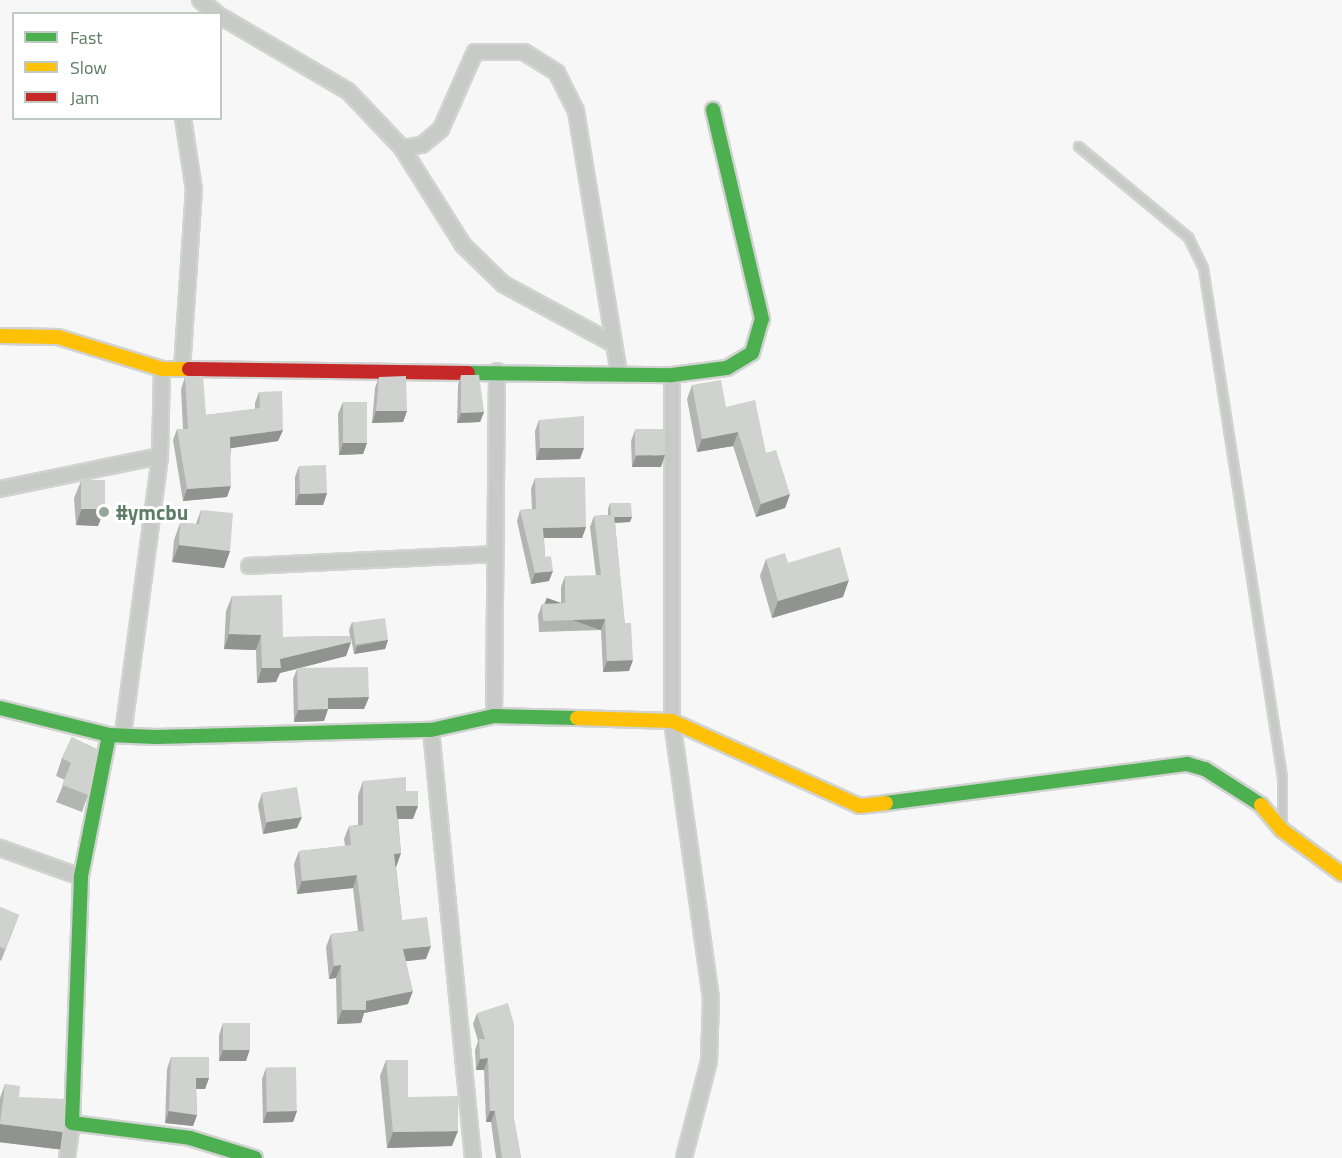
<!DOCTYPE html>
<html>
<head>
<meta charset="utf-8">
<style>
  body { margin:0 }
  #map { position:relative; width:1342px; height:1158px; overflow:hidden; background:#f8f7f7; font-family:"Titillium Web",sans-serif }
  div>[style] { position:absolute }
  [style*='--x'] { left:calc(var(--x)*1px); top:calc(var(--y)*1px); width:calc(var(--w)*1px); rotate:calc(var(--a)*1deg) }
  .roads { filter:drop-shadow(2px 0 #d1d3d1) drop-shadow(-2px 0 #d1d3d1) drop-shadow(0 2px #d1d3d1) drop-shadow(0 -2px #d1d3d1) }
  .lane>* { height:7px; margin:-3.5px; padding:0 3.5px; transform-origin:3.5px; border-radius:3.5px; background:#c7cac7 }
  .street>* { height:14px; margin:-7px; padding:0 7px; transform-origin:7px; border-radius:7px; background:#c7cac7 }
  .fast>* { height:14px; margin:-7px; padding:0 7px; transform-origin:7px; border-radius:7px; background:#4caf50 }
  .slow>* { height:14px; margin:-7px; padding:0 7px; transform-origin:7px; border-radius:7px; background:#ffc107 }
  .jam>* { height:14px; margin:-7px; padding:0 7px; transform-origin:7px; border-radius:7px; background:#c62828 }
  .wall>* { inset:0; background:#b2b5b2 }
  .shaded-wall>* { inset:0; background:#919391; transform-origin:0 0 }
  .building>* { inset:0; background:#cfd2cf; transform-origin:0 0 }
  .dots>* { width:16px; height:16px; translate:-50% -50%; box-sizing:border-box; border:3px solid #fff; border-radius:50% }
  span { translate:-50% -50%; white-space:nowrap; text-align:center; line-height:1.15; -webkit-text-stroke:6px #fff; paint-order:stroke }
  .poi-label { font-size:21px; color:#5e7c66; font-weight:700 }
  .left { translate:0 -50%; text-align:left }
  .legend { position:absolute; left:12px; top:12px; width:210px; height:108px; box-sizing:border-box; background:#fff; border:2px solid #bfcbc2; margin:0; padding:8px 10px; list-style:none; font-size:18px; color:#5e7c66 }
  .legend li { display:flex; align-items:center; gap:12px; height:30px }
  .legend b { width:30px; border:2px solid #bfcbc2 }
</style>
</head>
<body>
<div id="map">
  <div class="roads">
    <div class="lane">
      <i style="--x:1078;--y:146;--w:143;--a:39.6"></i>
      <i style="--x:1188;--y:237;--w:34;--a:64"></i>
      <i style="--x:1203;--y:268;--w:515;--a:81.18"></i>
      <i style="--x:1282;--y:777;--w:47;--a:90"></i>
    </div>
    <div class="street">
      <i style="--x:200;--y:0;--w:22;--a:39"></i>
      <i style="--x:220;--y:16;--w:148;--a:30.4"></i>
      <i style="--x:348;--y:91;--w:79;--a:46.5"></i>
      <i style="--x:402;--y:148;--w:115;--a:57.8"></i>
      <i style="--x:463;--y:245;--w:56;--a:44.3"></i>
      <i style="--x:503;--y:284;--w:124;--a:28.4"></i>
      <i style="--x:402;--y:148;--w:20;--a:-9"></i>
      <i style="--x:422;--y:145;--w:25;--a:-40"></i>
      <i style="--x:441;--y:129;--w:84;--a:-66.2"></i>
      <i style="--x:475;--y:52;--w:49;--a:0"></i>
      <i style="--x:524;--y:52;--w:39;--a:32"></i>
      <i style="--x:557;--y:73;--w:42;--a:63.4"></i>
      <i style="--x:576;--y:111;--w:266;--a:80.7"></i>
      <i style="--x:182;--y:369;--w:179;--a:-86.2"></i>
      <i style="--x:194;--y:190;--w:73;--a:-98.7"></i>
      <i style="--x:672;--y:375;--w:346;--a:90"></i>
      <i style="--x:672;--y:721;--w:280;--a:82"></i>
      <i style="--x:711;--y:998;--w:63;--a:91.8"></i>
      <i style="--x:709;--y:1061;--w:100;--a:104.5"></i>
      <i style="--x:0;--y:489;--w:163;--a:-11.7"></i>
      <i style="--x:249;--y:566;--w:246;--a:-2.8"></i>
      <i style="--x:494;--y:716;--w:345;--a:-89.5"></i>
      <i style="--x:431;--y:730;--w:430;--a:84.4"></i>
      <i style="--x:123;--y:734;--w:280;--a:-82.4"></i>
      <i style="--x:160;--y:456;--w:87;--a:-88.7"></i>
      <i style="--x:0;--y:848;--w:86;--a:19.7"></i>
      <i style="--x:67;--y:1158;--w:35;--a:-82"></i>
    </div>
    <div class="fast">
      <i style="--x:468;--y:373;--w:204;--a:0.6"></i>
      <i style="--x:672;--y:375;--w:55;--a:-7.3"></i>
      <i style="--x:727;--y:368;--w:29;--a:-31"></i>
      <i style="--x:752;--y:353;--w:35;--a:-74"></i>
      <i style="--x:762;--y:319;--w:215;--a:-103.2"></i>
      <i style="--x:0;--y:708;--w:112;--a:13.9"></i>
      <i style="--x:109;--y:735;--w:47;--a:2.4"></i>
      <i style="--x:156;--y:737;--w:275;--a:-1.5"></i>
      <i style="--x:431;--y:730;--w:65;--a:-12.5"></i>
      <i style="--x:494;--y:716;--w:83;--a:1.4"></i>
      <i style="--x:109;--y:735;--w:145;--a:101.2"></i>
      <i style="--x:81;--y:877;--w:246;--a:92.1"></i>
      <i style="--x:72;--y:1123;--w:119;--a:7.2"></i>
      <i style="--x:190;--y:1138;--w:68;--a:17.1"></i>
      <i style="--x:886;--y:803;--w:304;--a:-7.4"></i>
      <i style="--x:1187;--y:764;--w:19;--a:16"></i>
      <i style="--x:1205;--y:769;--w:67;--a:32.7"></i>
    </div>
    <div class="slow">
      <i style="--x:0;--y:336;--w:58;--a:1"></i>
      <i style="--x:58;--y:337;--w:109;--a:17.1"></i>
      <i style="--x:162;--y:369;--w:27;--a:0"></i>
      <i style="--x:577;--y:718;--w:95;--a:1.8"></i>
      <i style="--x:672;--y:721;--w:205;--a:24.4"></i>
      <i style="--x:859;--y:806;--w:27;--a:-6"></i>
      <i style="--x:1261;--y:805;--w:33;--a:50"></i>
      <i style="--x:1282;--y:830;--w:74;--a:36.3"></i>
    </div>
    <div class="jam">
      <i style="--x:189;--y:369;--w:279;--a:0.8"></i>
    </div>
  </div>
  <div class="wall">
    <i style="clip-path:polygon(461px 375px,484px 412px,480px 422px,457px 423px,458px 385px)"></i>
    <i style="clip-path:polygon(185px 377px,206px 415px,255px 409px,255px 403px,259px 392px,283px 430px,278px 441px,231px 448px,227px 497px,183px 501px,173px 440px,177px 429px,183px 429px,181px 389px)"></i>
    <i style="clip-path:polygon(379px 377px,407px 411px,403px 422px,372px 423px,375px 388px)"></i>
    <i style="clip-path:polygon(692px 385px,726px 407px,766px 453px,790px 494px,785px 508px,756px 517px,733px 446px,697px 452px,687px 399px)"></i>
    <i style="clip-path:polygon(343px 402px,367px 443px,363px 454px,339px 455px,338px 414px)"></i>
    <i style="clip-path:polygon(539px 420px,580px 459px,536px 460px,535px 431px)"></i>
    <i style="clip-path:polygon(635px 430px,661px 467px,632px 467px,631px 441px)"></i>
    <i style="clip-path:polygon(299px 466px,327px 493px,323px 505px,295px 505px,295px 477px)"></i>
    <i style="clip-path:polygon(535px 478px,586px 527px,582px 538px,544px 538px,545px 557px,549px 581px,531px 584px,517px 521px,520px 510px,532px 509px,531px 489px)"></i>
    <i style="clip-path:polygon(81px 481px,98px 526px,76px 525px,74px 498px)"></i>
    <i style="clip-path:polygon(610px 503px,630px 522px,615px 523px,629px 671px,603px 672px,601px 630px,539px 632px,538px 615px,542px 604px,561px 603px,561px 587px,565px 576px,596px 576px,590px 527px,594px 516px,608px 515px,608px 509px)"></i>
    <i style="clip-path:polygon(201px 510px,230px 551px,224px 568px,172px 562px,174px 540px,180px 523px,196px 524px)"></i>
    <i style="clip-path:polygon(766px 559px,788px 563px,843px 597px,772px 618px,760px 576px)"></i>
    <i style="clip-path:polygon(232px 596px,283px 637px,350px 636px,349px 630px,352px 622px,388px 640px,385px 649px,354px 654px,351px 638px,351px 642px,346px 656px,300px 668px,369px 697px,364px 709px,328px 709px,324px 721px,294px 722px,293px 679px,297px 669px,280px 673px,276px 682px,257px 683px,256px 650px,224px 649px,226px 611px)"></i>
    <i style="clip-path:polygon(72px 737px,88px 795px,82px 812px,56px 802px,65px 780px,56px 776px,62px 758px)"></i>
    <i style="clip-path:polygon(363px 781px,406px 791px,413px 819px,398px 819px,401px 853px,396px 867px,402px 920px,426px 959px,406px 961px,408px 1004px,364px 1013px,361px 1023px,337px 1024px,336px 978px,329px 979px,326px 947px,331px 934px,358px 931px,353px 888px,297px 894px,294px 864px,299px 851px,345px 846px,344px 839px,349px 826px,358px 825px,358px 795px)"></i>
    <i style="clip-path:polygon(262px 793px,297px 828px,263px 834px,258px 805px)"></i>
    <i style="clip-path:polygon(0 907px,19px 915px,1px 961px,0 960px)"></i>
    <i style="clip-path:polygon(477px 1013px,514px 1119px,521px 1158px,496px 1158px,491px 1122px,486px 1122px,484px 1070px,476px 1070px,475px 1050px,478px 1041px,473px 1024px)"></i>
    <i style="clip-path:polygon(223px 1023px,246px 1061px,219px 1061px,219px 1035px)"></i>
    <i style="clip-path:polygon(171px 1057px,209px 1078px,205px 1089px,196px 1089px,197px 1115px,193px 1126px,165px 1123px,167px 1069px)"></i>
    <i style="clip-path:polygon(386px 1060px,408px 1097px,452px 1146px,387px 1148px,380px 1076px)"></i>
    <i style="clip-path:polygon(266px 1068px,297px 1111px,293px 1122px,263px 1123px,262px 1079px)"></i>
    <i style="clip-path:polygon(5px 1084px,19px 1097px,56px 1149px,0 1142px,0 1098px)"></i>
  </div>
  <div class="shaded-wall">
    <i style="clip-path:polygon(376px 411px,407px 411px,403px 422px,372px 423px)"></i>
    <i style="clip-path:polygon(484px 412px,480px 422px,457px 423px,461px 413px)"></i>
    <i style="clip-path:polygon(283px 430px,278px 441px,226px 449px,230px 437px)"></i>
    <i style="clip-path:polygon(738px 432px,733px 446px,697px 452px,702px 439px)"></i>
    <i style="clip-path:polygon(343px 443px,367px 443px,363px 454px,339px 455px)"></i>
    <i style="clip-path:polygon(540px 448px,584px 448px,580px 459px,536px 460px)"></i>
    <i style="clip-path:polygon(665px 455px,661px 467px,632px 467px,636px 456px)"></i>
    <i style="clip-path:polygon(231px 486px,227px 497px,183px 501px,187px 489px)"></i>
    <i style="clip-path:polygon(327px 493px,323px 505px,295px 505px,299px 494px)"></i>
    <i style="clip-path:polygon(790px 494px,785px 508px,756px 517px,761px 504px)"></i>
    <i style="clip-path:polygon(82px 508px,105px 509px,98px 526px,76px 525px)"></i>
    <i style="clip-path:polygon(611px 517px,632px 517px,630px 522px,609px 523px)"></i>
    <i style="clip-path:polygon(586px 527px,582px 538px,539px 538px,543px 528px)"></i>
    <i style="clip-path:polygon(179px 545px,230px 551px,224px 568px,172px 562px)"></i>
    <i style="clip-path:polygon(553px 571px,549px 581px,531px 584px,535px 573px)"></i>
    <i style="clip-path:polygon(849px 580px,843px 597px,772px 618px,778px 601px)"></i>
    <i style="left:605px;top:619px;width:12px;height:62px;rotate:110deg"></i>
    <i style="clip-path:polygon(229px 634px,261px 635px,256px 650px,224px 649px)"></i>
    <i style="clip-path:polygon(388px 640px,385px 649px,354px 654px,357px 646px)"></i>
    <i style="clip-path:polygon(351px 642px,346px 656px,280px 673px,276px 682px,257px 683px,262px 668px,280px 659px)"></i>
    <i style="clip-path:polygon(633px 660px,629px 671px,603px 672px,607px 661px)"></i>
    <i style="clip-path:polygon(369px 697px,364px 709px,328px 709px,324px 721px,294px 722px,298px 710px,328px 698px)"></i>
    <i style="clip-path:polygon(396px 806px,418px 806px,413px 819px,391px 819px)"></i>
    <i style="clip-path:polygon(302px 817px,297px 828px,263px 834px,267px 822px)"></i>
    <i style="clip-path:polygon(401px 853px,396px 867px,389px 867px,394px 854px)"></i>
    <i style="clip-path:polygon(357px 875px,353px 888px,297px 894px,302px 881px)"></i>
    <i style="clip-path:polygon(431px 946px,426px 959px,399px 962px,403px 949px)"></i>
    <i style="clip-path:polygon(341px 965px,336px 978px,329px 979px,334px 966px)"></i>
    <i style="clip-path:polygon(413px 991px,408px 1004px,364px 1013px,361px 1023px,337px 1024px,342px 1010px,366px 1001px)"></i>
    <i style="clip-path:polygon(250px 1049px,246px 1061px,219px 1061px,223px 1050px)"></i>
    <i style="clip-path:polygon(488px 1058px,484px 1070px,476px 1070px,480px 1059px)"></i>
    <i style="clip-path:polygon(196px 1078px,209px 1078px,205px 1089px,192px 1089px)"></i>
    <i style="clip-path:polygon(169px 1111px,197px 1115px,193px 1126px,165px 1123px)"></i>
    <i style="clip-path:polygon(297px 1111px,293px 1122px,263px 1123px,267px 1112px)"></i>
    <i style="clip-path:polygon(490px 1111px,495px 1111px,491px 1122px,486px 1122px)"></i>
    <i style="left:0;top:1124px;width:63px;height:18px;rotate:7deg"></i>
    <i style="clip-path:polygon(458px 1131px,452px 1146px,387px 1148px,393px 1132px)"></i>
  </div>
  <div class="building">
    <i style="clip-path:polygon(461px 375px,479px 375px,484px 412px,461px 413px)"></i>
    <i style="clip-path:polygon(203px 376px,206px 415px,260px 408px,259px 392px,282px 391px,283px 430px,230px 437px,231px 486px,187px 489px,177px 429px,188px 429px,185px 377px)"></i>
    <i style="clip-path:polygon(406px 376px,407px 411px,376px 411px,379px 377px)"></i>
    <i style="clip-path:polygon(721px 380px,726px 407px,755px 400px,766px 453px,776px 450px,790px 494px,761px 504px,738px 432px,702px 439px,692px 385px)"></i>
    <i style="left:343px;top:402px;width:24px;height:41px"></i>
    <i style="clip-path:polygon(584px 416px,584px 448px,540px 448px,539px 420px)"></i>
    <i style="left:665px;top:429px;width:26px;height:30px;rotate:90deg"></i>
    <i style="left:326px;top:465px;width:28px;height:27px;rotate:88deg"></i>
    <i style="clip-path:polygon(585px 477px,586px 527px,543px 528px,545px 557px,551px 556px,553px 571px,535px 573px,520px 510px,536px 509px,535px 478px)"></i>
    <i style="left:105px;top:480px;width:29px;height:24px;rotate:90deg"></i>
    <i style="clip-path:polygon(610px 503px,631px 503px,632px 517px,614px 517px,614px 515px,611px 515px)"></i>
    <i style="clip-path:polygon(201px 510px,233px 513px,230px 551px,179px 545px,180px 523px,199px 524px)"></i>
    <i style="clip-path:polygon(614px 515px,625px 623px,631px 623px,633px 660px,607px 661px,605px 619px,543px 621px,542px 604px,565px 603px,565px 576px,601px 575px,594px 516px)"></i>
    <i style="clip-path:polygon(840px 547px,849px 580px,778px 601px,766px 559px,785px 553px,788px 563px)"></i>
    <i style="clip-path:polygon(282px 595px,283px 637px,350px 636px,351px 642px,280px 659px,281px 668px,262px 668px,261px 635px,229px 634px,232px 596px)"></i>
    <i style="left:385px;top:618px;width:22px;height:33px;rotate:82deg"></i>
    <i style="clip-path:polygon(368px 667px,369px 697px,328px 698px,328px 709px,298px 710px,297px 668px)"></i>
    <i style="clip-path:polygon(72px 737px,97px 749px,88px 795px,62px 785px,71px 763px,62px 758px)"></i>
    <i style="clip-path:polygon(406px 777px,406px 791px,418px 791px,418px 806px,396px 806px,401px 853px,394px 854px,402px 920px,427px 917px,431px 946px,403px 949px,413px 991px,366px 1001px,366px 1010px,342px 1010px,341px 965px,334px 966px,331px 934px,364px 931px,357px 875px,302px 881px,299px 851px,351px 845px,349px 826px,363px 825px,363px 781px)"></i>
    <i style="left:297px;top:787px;width:30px;height:36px;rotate:81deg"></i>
    <i style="clip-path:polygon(0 907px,19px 915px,5px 949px,0 947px)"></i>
    <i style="clip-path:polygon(508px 1003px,514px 1024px,514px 1119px,521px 1158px,502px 1158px,495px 1111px,490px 1111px,488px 1058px,480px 1059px,479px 1039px,485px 1039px,477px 1013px)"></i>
    <i style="left:223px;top:1023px;width:27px;height:27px"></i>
    <i style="clip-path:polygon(171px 1057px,209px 1057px,209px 1078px,196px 1078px,197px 1115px,169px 1111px)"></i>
    <i style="clip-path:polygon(386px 1060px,408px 1060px,408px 1097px,458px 1096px,458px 1131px,393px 1132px)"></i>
    <i style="left:296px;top:1067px;width:44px;height:30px;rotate:89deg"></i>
    <i style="clip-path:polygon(5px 1084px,20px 1086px,19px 1097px,66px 1099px,62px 1132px,0 1124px)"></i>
  </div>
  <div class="dots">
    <i style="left:104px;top:512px;background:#94a799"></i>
  </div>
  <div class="poi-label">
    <span class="left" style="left:116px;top:512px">#ymcbu</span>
  </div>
  <ul class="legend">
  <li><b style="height:8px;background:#4caf50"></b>Fast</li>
  <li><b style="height:8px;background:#ffc107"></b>Slow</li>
  <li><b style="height:8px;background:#c62828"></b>Jam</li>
  </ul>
</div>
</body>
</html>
